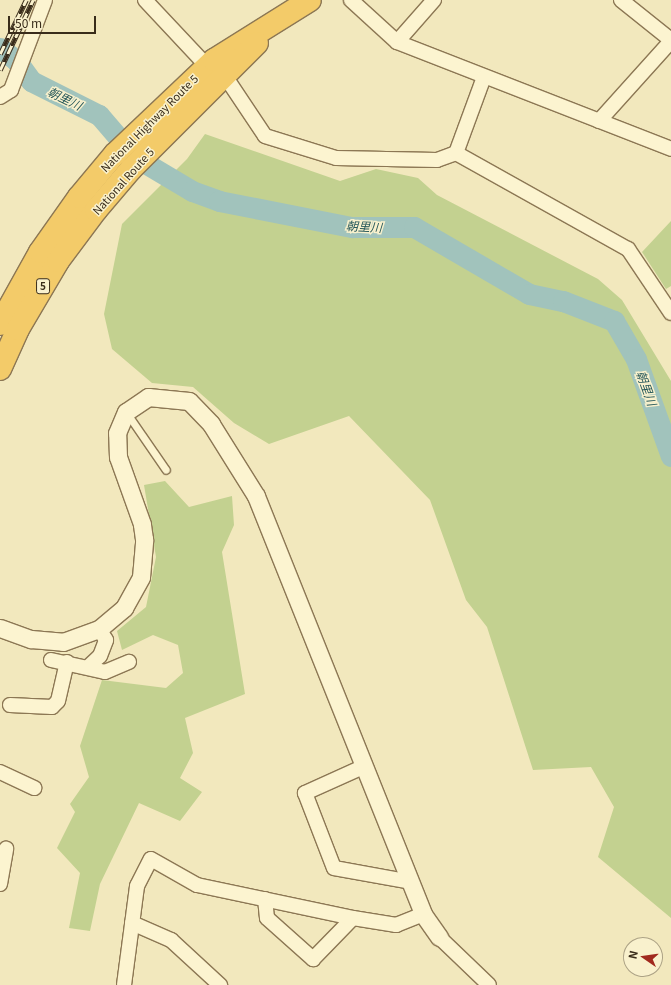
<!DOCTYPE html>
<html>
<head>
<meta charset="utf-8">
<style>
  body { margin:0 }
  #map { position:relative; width:671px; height:985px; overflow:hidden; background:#f2e8bd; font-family:Georgia,"Noto Sans JP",serif }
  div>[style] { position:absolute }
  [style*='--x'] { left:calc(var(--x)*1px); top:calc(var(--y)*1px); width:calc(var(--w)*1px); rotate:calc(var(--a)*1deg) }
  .green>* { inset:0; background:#c3d190 }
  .river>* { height:21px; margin:-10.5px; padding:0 10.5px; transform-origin:10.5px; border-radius:10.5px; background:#a1c3bc }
  .roads { filter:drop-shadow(1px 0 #8c7754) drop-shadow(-1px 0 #8c7754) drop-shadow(0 1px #8c7754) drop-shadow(0 -1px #8c7754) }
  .service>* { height:7px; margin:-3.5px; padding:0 3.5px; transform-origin:3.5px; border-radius:3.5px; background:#fcf4d0 }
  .minor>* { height:14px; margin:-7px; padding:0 7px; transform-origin:7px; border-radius:7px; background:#fcf4d0 }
  .tertiary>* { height:17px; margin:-8.5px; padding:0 8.5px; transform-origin:8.5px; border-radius:8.5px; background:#fcf4d0 }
  .trunk>* { height:22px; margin:-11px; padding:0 11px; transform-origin:11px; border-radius:11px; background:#f3cb69 }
  .rail>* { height:4.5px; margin-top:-2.25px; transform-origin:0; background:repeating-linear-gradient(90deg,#f9f1cd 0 9px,#392c1a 0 18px); box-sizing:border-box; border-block:1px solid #392c1a }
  span { translate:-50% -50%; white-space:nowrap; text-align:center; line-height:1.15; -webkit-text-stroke:3px #f9f1cd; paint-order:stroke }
  .shield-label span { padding:1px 3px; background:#f9f1cd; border:1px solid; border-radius:3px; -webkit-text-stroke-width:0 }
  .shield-label { font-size:10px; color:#392c1a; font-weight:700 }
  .street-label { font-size:11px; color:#392c1a }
  .water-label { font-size:12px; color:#28595b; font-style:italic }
  .north { position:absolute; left:623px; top:937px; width:40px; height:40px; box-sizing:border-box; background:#f9f1cd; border:1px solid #aca285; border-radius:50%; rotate:283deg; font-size:11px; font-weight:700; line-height:16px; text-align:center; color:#392c1a }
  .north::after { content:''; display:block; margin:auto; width:14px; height:18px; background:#a12a1e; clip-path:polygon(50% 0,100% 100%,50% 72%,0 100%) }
  .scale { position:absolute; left:8px; top:16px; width:88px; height:18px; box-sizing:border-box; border:2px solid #392c1a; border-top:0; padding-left:5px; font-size:12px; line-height:14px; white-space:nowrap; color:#392c1a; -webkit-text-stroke:3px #f9f1cd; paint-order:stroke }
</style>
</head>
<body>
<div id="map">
  <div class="green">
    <i style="clip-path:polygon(205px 134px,340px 181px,376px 169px,418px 178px,437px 195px,598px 279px,622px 300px,671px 381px,671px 918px,598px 857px,614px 807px,591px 767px,533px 770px,487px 627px,466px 600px,430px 500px,349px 416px,269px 444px,234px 423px,193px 387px,152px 383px,112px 349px,104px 314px,122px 224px,187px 159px)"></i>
    <i style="clip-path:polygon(671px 221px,671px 286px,666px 289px,642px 252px)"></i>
    <i style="clip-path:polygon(165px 481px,189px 507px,232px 496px,234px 525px,222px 552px,245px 694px,185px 718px,193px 753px,180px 778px,202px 792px,180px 821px,139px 803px,100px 884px,90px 931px,69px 928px,80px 873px,57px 848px,75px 812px,70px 804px,89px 777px,80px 746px,102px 680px,166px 688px,183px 673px,178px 645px,153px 635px,122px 650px,117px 631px,146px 607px,156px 557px,144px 485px)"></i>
  </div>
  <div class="river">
    <i style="--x:0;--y:48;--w:20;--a:37"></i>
    <i style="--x:16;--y:60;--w:26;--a:54"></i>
    <i style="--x:31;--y:81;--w:76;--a:26.6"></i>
    <i style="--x:99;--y:115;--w:55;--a:49.4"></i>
    <i style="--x:135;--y:157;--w:66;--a:30.8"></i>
    <i style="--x:192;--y:191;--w:29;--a:20"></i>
    <i style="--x:219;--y:201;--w:136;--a:11.1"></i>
    <i style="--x:352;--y:227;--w:62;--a:0"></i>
    <i style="--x:414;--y:227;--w:133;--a:30.2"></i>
    <i style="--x:529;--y:294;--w:35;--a:12"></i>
    <i style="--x:563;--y:301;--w:55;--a:21.4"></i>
    <i style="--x:614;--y:321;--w:44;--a:59.9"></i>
    <i style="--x:636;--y:359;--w:103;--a:70.2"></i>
  </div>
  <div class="roads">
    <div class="service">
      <i style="--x:126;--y:412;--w:70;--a:55.4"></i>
    </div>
    <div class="minor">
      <i style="--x:145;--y:0;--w:91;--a:46.8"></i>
      <i style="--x:351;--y:0;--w:62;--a:42.4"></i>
      <i style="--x:397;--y:42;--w:294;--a:21.3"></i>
      <i style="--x:621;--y:0;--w:64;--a:38.7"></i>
      <i style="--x:397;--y:42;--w:56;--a:-48.6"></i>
      <i style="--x:221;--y:70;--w:79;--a:56.3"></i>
      <i style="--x:265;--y:136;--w:74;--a:17.2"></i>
      <i style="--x:336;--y:158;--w:101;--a:1.1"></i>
      <i style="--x:437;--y:160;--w:20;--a:-20"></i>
      <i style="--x:484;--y:77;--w:81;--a:110.2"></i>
      <i style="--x:456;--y:153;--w:197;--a:29.2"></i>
      <i style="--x:628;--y:249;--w:77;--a:56.1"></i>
      <i style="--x:0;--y:97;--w:13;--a:-32"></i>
      <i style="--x:11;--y:90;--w:96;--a:-69.3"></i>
      <i style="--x:599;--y:121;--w:108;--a:-48"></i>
      <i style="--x:51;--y:660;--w:55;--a:12.5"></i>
      <i style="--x:105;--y:672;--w:26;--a:-23"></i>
      <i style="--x:88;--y:667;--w:16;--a:-43"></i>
      <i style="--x:100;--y:656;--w:17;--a:-69"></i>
      <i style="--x:106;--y:640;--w:13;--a:-122"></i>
      <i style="--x:10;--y:705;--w:42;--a:2.7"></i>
      <i style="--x:52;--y:707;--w:8;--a:-45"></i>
      <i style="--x:58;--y:701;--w:40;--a:-77"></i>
      <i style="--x:365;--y:766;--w:66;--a:155.8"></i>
      <i style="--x:305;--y:793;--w:80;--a:68.9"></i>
      <i style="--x:334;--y:868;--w:78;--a:10.3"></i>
      <i style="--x:0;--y:772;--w:38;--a:25"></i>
      <i style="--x:0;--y:884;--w:36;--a:-80"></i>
      <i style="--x:265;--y:899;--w:19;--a:84"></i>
      <i style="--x:267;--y:918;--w:62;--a:41.7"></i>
      <i style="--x:313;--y:959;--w:57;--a:-45.7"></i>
      <i style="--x:132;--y:923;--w:43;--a:23.6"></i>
      <i style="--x:171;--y:940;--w:67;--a:42.6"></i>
      <i style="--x:439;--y:937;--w:69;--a:43.8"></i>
      <i style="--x:124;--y:985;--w:100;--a:-82.5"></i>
      <i style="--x:137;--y:886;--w:30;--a:-63"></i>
      <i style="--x:151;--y:859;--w:53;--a:29.5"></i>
      <i style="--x:197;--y:885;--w:159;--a:11.9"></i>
      <i style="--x:353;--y:918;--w:44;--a:9.2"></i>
      <i style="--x:396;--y:925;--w:29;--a:-22"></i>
    </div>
    <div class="tertiary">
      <i style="--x:0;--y:628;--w:33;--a:20"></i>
      <i style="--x:31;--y:639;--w:32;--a:5"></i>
      <i style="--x:63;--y:642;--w:38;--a:-20"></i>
      <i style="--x:99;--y:629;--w:33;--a:-40"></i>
      <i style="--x:124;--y:608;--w:35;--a:-61"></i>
      <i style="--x:141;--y:577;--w:38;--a:-85"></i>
      <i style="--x:144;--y:539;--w:15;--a:-98"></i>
      <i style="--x:142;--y:524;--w:71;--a:-109.7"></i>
      <i style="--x:118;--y:457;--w:24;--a:-92"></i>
      <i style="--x:117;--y:433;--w:23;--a:-67"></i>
      <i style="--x:126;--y:412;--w:27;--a:-34"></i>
      <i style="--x:148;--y:397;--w:41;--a:5.6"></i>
      <i style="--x:189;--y:401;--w:32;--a:46"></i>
      <i style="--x:211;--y:424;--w:85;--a:58"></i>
      <i style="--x:256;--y:496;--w:450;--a:68.2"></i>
      <i style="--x:423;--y:914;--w:28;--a:55"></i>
    </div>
    <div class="trunk">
      <i style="--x:0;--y:324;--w:82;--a:-60.9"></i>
      <i style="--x:40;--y:252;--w:67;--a:-54.7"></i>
      <i style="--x:79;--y:197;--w:56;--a:-50.1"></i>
      <i style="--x:115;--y:154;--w:137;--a:-43.5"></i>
      <i style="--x:214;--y:60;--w:113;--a:-32"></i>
      <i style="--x:0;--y:369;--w:44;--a:-65.8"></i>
      <i style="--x:18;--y:329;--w:79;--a:-59.5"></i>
      <i style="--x:58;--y:261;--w:64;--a:-53.3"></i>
      <i style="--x:96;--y:210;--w:54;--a:-49.5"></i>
      <i style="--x:131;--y:169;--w:178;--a:-45"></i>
    </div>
  </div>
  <div class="rail">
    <i style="--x:0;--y:54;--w:60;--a:-64.3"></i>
    <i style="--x:0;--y:70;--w:77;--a:-64.8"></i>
  </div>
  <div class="shield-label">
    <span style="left:43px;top:286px">5</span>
  </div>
  <div class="street-label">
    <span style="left:149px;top:123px;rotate:-45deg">National Highway Route 5</span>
    <span style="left:123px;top:181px;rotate:-48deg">National Route 5</span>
  </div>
  <div class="water-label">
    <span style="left:65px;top:98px;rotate:26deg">朝里川</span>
    <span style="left:364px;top:226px;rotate:3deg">朝里川</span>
    <span style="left:647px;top:388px;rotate:70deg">朝里川</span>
  </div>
  <div class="north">N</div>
  <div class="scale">50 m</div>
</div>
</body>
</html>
